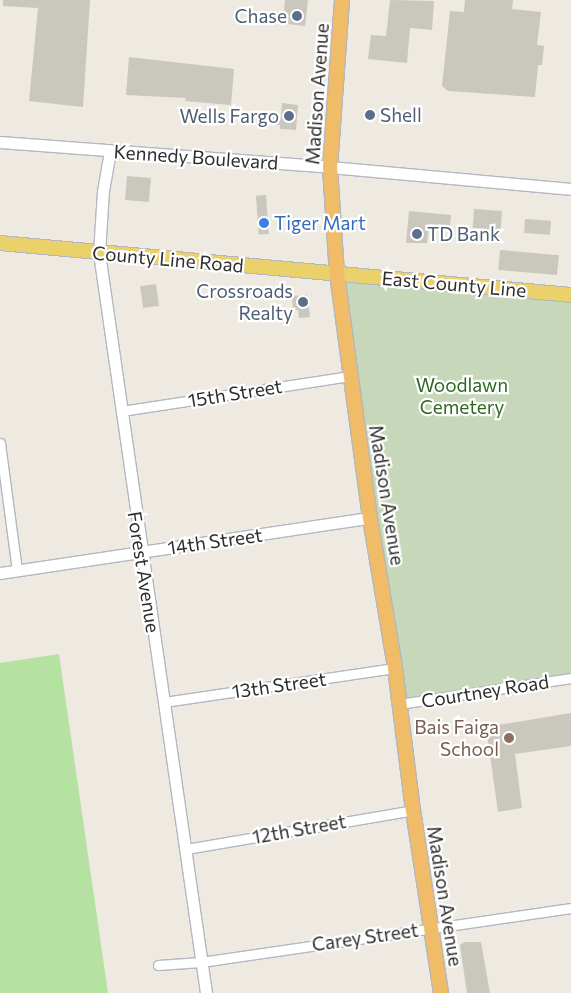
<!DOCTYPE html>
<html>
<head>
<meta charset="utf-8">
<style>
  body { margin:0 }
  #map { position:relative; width:571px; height:993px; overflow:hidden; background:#eee9e1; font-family:Commissioner,sans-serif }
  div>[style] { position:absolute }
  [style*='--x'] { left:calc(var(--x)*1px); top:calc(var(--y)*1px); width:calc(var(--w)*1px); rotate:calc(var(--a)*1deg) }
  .green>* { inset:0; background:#b5e1a1 }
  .cemetery>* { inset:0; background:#c7d7b9 }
  .building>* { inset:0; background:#cac7bf; transform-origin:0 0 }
  .roads { filter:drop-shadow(1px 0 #b4b7c0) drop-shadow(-1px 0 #b4b7c0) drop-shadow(0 1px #b4b7c0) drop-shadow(0 -1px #b4b7c0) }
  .minor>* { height:9px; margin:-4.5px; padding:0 4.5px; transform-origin:4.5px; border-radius:4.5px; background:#fff }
  .tertiary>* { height:11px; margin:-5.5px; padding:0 5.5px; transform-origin:5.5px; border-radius:5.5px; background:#fff }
  .primary>* { height:14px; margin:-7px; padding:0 7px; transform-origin:7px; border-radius:7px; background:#ead16a }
  .trunk>* { height:14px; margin:-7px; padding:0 7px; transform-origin:7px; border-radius:7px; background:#f0bc67 }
  .dots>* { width:14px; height:14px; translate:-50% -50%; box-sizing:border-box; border:2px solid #fff; border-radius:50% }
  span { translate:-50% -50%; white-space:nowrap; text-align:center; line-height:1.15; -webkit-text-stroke:4.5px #fff; paint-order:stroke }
  .service-label { font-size:19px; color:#4e5e75 }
  .right { translate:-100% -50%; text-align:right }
  .left { translate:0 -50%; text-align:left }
  .street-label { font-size:19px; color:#2e2e2e }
  .shop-label { font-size:19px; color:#366cbe }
  .park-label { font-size:19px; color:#2c691f }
  .education-label { font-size:19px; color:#785e54 }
</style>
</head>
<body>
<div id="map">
  <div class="green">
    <i style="clip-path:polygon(59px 654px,108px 993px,0 993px,0 663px)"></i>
  </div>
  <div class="cemetery">
    <i style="clip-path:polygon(337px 274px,571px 295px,571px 678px,399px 704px)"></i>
  </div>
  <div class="building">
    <i style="clip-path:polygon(3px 0,90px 0,83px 107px,29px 101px,38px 8px,3px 6px)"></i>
    <i style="clip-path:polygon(285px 0,308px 0,305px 26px,288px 24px,288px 20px,283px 19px)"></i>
    <i style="clip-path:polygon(390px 0,434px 1px,432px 30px,410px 28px,407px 63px,368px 59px,371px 35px,386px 36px)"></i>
    <i style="clip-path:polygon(465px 0,513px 0,512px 9px,541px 12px,537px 45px,544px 46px,542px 65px,538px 65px,535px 97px,448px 91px,442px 86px,450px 11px,464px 12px)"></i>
    <i style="clip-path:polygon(129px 57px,234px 69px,231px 105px,185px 101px,186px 98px,126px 95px)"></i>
    <i style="clip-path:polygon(282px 103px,298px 105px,296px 130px,280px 129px,280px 125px,270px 124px,271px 117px,281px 118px)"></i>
    <i style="left:127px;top:176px;width:24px;height:24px;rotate:5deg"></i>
    <i style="left:266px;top:195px;width:39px;height:10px;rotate:86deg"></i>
    <i style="left:474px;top:209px;width:28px;height:19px;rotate:4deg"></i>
    <i style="clip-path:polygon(409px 211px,451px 215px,450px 226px,429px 224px,427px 243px,406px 243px)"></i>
    <i style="left:525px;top:219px;width:26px;height:14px;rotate:4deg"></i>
    <i style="left:500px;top:250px;width:59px;height:20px;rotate:5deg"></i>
    <i style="left:156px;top:284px;width:22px;height:16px;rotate:82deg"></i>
    <i style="clip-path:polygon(307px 295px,310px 317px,299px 318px,298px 310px,293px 310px,292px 296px)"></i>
    <i style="clip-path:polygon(571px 713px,571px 746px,515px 754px,522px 808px,498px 812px,486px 727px)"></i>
    <i style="clip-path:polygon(465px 942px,481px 942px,490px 993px,467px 993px,460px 945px)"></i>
  </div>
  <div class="roads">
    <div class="minor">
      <i style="--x:121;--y:411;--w:232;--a:-8.7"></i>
      <i style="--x:0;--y:443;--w:128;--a:82.4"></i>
      <i style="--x:164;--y:702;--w:233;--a:-8.4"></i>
      <i style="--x:399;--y:704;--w:174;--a:-8.6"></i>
      <i style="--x:186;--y:849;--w:230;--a:-9.7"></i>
      <i style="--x:158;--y:965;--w:43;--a:-4"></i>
      <i style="--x:201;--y:962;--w:374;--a:-8.3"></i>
    </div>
    <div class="tertiary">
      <i style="--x:0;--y:142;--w:331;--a:4.3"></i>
      <i style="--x:330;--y:167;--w:242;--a:5.2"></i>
      <i style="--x:110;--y:151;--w:41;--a:99.9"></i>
      <i style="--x:103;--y:191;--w:62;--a:93.7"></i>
      <i style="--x:99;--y:253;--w:748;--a:81.77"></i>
      <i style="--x:0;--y:573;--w:374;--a:-8.5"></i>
    </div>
    <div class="primary">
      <i style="--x:0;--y:243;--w:573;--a:5.2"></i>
    </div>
    <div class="trunk">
      <i style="--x:342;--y:0;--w:167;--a:94.1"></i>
      <i style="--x:330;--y:167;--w:107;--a:86.3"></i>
      <i style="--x:337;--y:274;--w:246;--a:82.3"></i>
      <i style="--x:370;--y:518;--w:152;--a:80.5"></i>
      <i style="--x:395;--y:668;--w:143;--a:82.8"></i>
      <i style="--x:413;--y:810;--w:185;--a:81.3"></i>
    </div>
  </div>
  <div class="dots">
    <i style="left:297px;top:16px;background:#5c6f8a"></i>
    <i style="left:370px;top:115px;background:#5c6f8a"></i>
    <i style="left:289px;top:116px;background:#5c6f8a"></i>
    <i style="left:264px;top:223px;background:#3f7fe0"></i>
    <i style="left:417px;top:234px;background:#5c6f8a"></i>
    <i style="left:303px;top:302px;background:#5c6f8a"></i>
    <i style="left:509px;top:738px;background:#8d6e63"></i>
  </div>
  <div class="service-label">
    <span class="right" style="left:287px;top:16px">Chase</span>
    <span class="left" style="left:380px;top:115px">Shell</span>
    <span class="right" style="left:279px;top:116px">Wells Fargo</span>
    <span class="left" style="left:427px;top:234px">TD Bank</span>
    <span class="right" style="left:293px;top:302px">Crossroads<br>Realty</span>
  </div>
  <div class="street-label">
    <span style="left:317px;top:94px;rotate:-86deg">Madison Avenue</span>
    <span style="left:196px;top:157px;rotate:4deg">Kennedy Boulevard</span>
    <span style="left:168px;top:259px;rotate:5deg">County Line Road</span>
    <span style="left:454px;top:284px;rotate:5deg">East County Line</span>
    <span style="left:235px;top:393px;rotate:-9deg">15th Street</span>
    <span style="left:387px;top:495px;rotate:81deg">Madison Avenue</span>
    <span style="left:215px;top:541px;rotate:-8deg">14th Street</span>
    <span style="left:144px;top:572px;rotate:81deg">Forest Avenue</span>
    <span style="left:279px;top:685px;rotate:-8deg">13th Street</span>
    <span style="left:485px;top:691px;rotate:-9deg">Courtney Road</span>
    <span style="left:299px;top:829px;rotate:-10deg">12th Street</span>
    <span style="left:445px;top:896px;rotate:81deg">Madison Avenue</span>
    <span style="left:365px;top:937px;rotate:-8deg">Carey Street</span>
  </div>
  <div class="shop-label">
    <span class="left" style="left:274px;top:223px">Tiger Mart</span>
  </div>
  <div class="park-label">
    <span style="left:462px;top:396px">Woodlawn<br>Cemetery</span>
  </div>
  <div class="education-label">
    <span class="right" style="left:499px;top:738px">Bais Faiga<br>School</span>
  </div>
</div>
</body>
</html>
